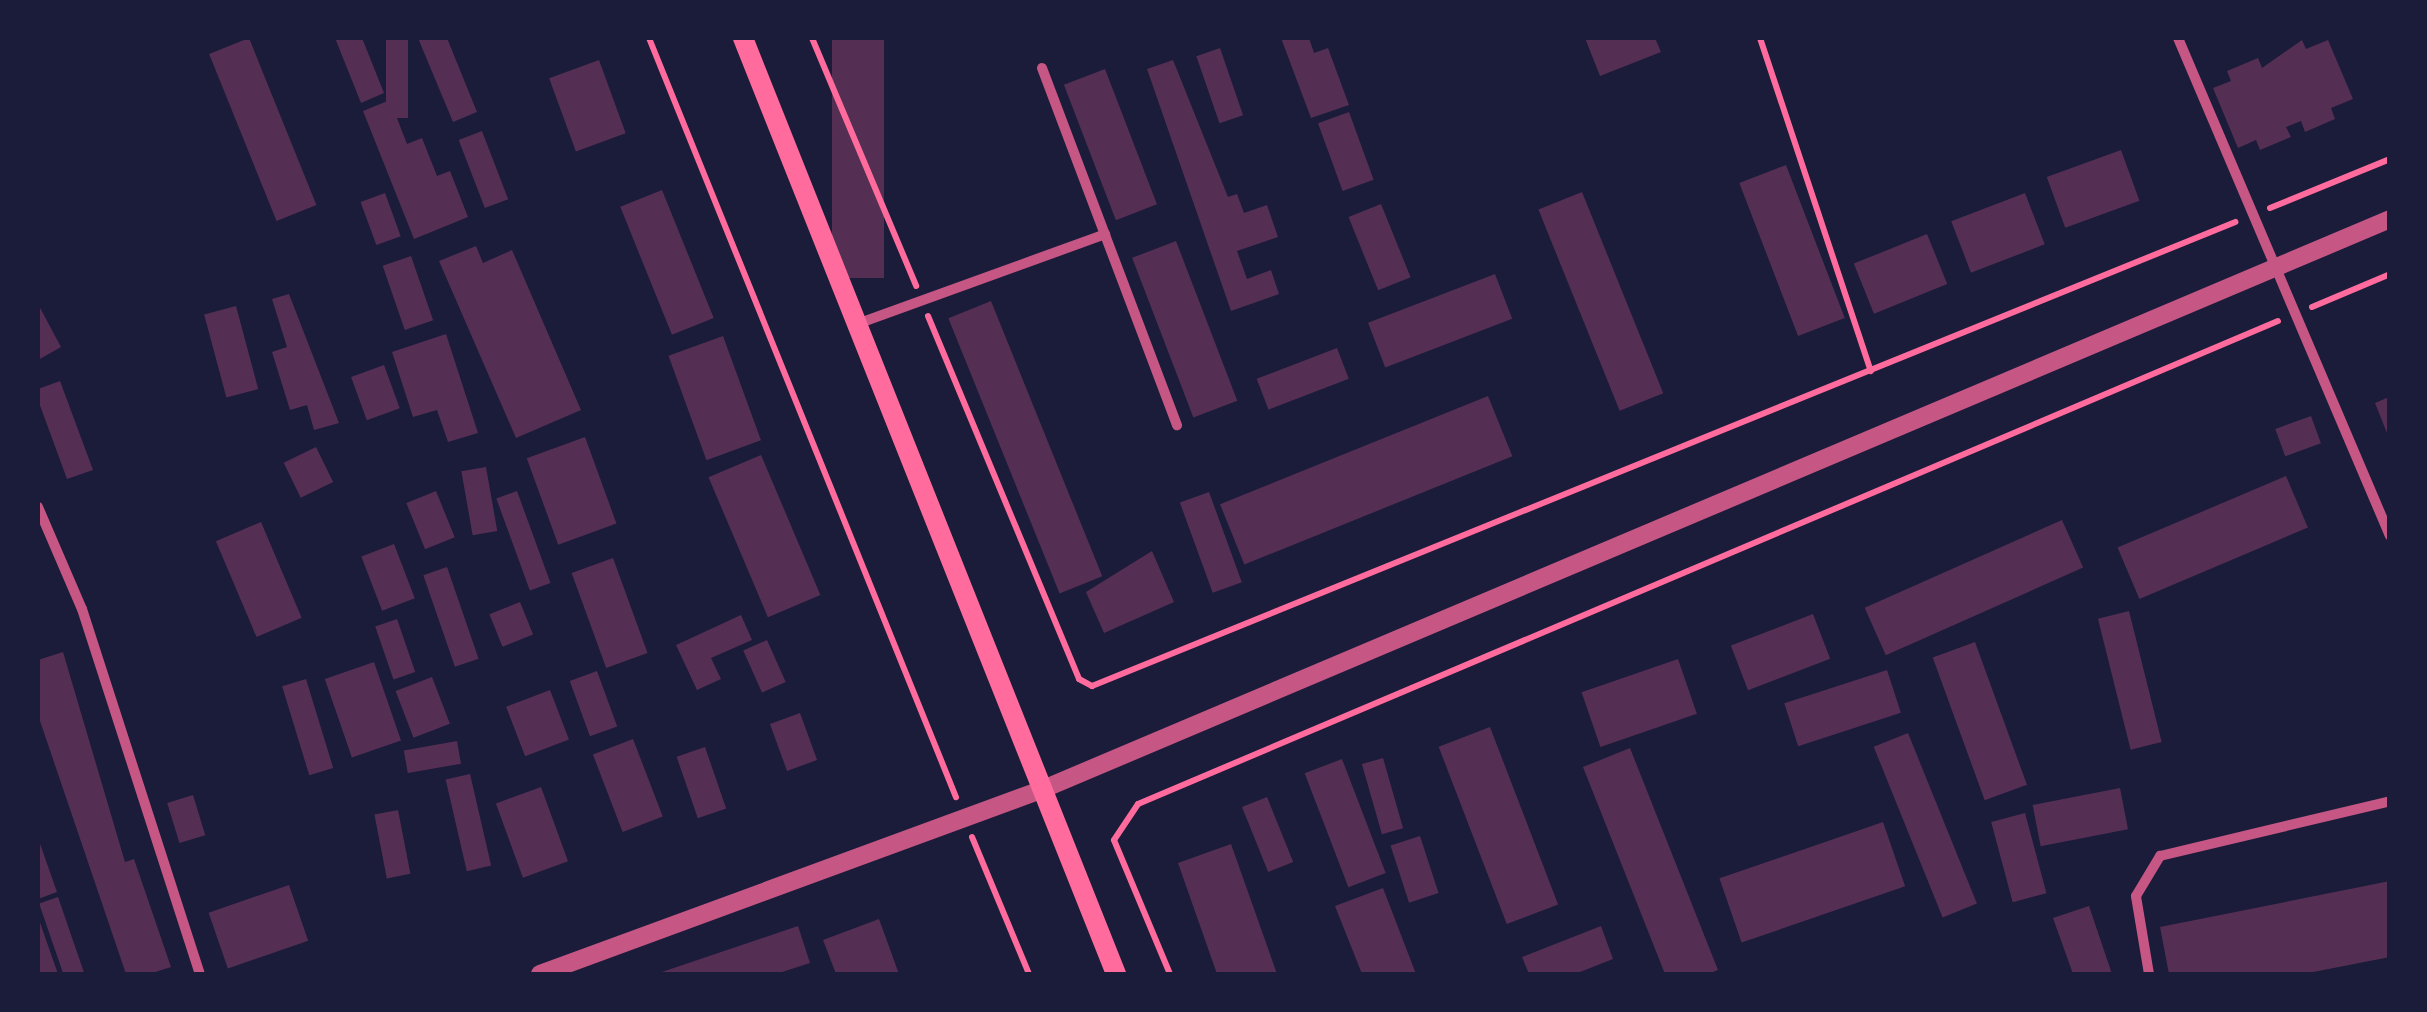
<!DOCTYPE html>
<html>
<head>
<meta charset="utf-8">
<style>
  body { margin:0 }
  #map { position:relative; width:2427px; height:1012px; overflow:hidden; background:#1b1b3a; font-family:"Fira Sans",sans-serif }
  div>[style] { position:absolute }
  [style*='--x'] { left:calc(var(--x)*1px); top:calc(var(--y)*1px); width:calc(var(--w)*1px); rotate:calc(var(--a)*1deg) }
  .building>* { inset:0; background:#542f53; transform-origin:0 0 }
  .path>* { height:6px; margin:-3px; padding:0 3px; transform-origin:3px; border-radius:3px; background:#ff6b9d }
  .minor>* { height:10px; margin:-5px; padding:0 5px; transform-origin:5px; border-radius:5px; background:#c65784 }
  .tertiary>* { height:18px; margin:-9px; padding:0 9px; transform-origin:9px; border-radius:9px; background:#c65784 }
  .secondary>* { height:20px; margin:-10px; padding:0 10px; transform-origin:10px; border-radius:10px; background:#ff6b9d }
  span { translate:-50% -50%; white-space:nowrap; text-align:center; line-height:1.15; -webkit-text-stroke:9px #1b1b3a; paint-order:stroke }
  .frame { position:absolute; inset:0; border:40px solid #1b1b3a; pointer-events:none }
</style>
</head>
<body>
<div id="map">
  <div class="building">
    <i style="left:249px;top:38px;width:180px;height:43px;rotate:68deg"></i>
    <i style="clip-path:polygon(335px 38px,362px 38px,384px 93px,361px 103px)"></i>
    <i style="left:386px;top:38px;width:22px;height:80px"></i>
    <i style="clip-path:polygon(418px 38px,447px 38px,477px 112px,453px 122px)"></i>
    <i style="left:832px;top:38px;width:52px;height:240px"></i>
    <i style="clip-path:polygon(1281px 38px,1309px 38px,1314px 53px,1328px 48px,1349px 105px,1311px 118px)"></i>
    <i style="clip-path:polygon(1585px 38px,1655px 38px,1661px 52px,1600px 76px)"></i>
    <i style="clip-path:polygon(2302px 40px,2306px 49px,2328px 40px,2353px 99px,2331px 108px,2335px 119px,2305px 132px,2301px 121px,2286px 127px,2291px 137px,2260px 150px,2256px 140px,2238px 148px,2213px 88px,2231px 81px,2227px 71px,2258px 58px,2262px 68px)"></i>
    <i style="left:1220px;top:48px;width:71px;height:25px;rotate:71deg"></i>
    <i style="left:599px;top:60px;width:78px;height:53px;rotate:70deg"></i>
    <i style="clip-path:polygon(1173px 60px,1228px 197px,1237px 194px,1244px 213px,1267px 205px,1278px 237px,1237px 251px,1247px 279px,1271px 270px,1279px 294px,1231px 311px,1147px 69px)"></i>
    <i style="left:1105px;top:69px;width:145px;height:44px;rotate:69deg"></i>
    <i style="clip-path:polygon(390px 100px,407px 144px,422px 138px,437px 176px,450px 171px,468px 217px,414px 239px,363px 111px)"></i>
    <i style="left:1349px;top:112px;width:72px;height:33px;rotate:70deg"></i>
    <i style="left:482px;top:131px;width:73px;height:25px;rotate:69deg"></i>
    <i style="left:2121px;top:150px;width:54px;height:79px;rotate:70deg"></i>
    <i style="left:1786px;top:165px;width:164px;height:50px;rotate:69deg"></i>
    <i style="left:662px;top:190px;width:138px;height:45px;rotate:68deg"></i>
    <i style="left:1582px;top:192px;width:217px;height:47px;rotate:68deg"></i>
    <i style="left:385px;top:193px;width:46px;height:26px;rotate:70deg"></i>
    <i style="left:2025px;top:193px;width:55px;height:79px;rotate:69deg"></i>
    <i style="left:1381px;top:204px;width:79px;height:35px;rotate:68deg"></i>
    <i style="left:1927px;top:234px;width:54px;height:79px;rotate:68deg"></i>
    <i style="left:1176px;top:241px;width:171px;height:47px;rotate:69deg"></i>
    <i style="clip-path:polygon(476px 246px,483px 263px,512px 250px,581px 410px,516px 438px,439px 261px)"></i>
    <i style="left:411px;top:256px;width:68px;height:30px;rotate:71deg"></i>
    <i style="left:1495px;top:274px;width:48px;height:136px;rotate:69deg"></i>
    <i style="clip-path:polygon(289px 294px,339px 423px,314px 430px,307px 405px,290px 410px,272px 352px,287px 347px,272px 299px)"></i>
    <i style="left:991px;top:301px;width:297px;height:46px;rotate:68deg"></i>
    <i style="clip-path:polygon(38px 304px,61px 347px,38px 360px)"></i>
    <i style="left:236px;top:306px;width:86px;height:33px;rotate:75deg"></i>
    <i style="clip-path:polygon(446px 334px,478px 433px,448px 442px,437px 410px,413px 417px,392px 352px)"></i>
    <i style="left:723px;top:336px;width:111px;height:58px;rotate:70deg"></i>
    <i style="left:1337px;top:348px;width:33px;height:86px;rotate:69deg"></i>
    <i style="left:384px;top:365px;width:46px;height:35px;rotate:70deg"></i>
    <i style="clip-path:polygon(60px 381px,93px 470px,67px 479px,38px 400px,38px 389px)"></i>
    <i style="left:1488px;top:396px;width:65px;height:289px;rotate:68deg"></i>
    <i style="clip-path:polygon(2389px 397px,2389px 438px,2375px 403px)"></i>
    <i style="left:2311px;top:416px;width:29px;height:38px;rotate:70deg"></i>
    <i style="left:585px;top:437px;width:92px;height:62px;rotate:70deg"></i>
    <i style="left:316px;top:447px;width:39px;height:36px;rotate:64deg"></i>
    <i style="left:761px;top:455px;width:152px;height:57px;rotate:67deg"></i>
    <i style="left:486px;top:467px;width:65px;height:25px;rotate:80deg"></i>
    <i style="left:2286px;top:476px;width:56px;height:183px;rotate:67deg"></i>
    <i style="left:436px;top:491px;width:50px;height:32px;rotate:68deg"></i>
    <i style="left:517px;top:491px;width:98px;height:22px;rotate:70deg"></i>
    <i style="left:1209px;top:492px;width:96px;height:31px;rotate:70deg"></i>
    <i style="left:2062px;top:520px;width:52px;height:216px;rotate:66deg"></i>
    <i style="left:261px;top:522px;width:104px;height:49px;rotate:67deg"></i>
    <i style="left:394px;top:544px;width:58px;height:35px;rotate:69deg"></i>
    <i style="clip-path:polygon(1152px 551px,1174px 602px,1104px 633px,1086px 592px)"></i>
    <i style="left:613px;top:558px;width:101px;height:44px;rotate:70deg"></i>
    <i style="left:447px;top:567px;width:97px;height:25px;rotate:71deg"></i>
    <i style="left:520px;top:602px;width:35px;height:33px;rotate:68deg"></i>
    <i style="left:2129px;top:611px;width:135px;height:32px;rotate:76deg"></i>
    <i style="left:1813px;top:614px;width:48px;height:88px;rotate:69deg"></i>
    <i style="clip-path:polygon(741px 615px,752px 640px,711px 658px,721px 679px,697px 690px,676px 645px)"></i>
    <i style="left:397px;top:619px;width:56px;height:23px;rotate:71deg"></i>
    <i style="left:767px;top:640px;width:46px;height:26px;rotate:66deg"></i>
    <i style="left:1975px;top:642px;width:152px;height:45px;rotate:70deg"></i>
    <i style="clip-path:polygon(63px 652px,125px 862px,134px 859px,171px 967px,149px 974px,126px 974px,38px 715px,38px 660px)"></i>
    <i style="left:1678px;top:659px;width:58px;height:102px;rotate:71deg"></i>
    <i style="left:374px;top:662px;width:83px;height:52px;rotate:71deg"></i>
    <i style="left:1887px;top:670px;width:45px;height:108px;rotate:72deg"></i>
    <i style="left:597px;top:671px;width:59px;height:29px;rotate:70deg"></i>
    <i style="left:432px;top:677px;width:50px;height:39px;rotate:69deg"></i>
    <i style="left:306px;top:679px;width:93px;height:25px;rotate:73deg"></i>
    <i style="left:550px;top:690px;width:53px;height:47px;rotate:69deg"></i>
    <i style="left:800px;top:713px;width:50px;height:32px;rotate:70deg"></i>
    <i style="left:1490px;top:727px;width:190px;height:55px;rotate:69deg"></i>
    <i style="left:1908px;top:733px;width:184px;height:37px;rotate:68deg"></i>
    <i style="left:633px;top:739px;width:83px;height:43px;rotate:69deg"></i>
    <i style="left:457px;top:741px;width:23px;height:54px;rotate:80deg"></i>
    <i style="left:705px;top:747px;width:65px;height:30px;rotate:71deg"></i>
    <i style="clip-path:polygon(1630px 748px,1718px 970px,1708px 974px,1665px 974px,1583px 767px)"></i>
    <i style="left:1383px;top:758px;width:73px;height:22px;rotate:74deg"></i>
    <i style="left:1342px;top:759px;width:122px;height:40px;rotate:69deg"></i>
    <i style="left:470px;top:774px;width:94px;height:25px;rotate:77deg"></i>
    <i style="left:541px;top:787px;width:79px;height:48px;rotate:70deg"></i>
    <i style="left:2120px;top:788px;width:42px;height:89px;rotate:79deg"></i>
    <i style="left:193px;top:795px;width:42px;height:27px;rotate:73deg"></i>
    <i style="left:1267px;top:797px;width:70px;height:27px;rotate:68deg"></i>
    <i style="left:398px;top:810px;width:65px;height:24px;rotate:79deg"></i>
    <i style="left:2025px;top:813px;width:83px;height:35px;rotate:75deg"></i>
    <i style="left:1883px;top:822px;width:68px;height:173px;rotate:71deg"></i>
    <i style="left:1420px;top:836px;width:60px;height:31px;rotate:72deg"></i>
    <i style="clip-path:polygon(38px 838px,57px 892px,38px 899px)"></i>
    <i style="clip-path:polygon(1231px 844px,1277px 974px,1217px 974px,1178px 863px)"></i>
    <i style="clip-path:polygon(2390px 881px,2390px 957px,2303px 974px,2169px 974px,2160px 927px)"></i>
    <i style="left:289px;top:885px;width:59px;height:85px;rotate:71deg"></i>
    <i style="clip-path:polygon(1383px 888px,1416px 974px,1362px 974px,1335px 906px)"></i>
    <i style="left:58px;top:897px;width:82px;height:20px;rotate:71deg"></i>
    <i style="clip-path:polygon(2089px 906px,2112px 974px,2073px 974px,2053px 918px)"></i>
    <i style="clip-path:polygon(38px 917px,58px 974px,38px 974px)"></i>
    <i style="clip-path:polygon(879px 919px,899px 974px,836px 974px,823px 940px)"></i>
    <i style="clip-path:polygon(798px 926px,810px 963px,776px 974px,656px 974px)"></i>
    <i style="clip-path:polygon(1601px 926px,1613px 959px,1575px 974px,1529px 974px,1522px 957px)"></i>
  </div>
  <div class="path">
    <i style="--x:649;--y:38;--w:819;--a:67.98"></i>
    <i style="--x:812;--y:38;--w:269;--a:67.2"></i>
    <i style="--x:1760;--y:38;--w:351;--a:71.6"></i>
    <i style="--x:2270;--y:208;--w:130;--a:-22.2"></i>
    <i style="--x:2312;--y:307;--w:85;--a:-22.9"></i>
    <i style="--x:928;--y:316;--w:393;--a:67.4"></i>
    <i style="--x:1079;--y:679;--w:15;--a:28"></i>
    <i style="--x:1092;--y:686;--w:1234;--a:-22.09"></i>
    <i style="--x:972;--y:837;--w:148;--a:67.4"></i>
    <i style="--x:1170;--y:974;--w:145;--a:-112.7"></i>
    <i style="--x:1114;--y:840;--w:43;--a:-56.3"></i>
    <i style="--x:1138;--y:804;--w:1238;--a:-22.96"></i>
  </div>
  <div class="minor">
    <i style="--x:2178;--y:38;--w:541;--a:66.94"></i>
    <i style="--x:1042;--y:68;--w:382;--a:69.3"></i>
    <i style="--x:857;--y:324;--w:264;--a:-19.9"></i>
    <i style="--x:38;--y:507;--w:111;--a:66.7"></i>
    <i style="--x:82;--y:609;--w:384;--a:72.1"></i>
    <i style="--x:2149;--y:974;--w:79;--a:-99.5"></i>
    <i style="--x:2136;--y:896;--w:47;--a:-59"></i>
    <i style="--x:2160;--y:856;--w:236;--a:-13.4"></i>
  </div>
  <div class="tertiary">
    <i style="--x:540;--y:974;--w:534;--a:-20.17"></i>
    <i style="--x:1041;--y:790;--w:1465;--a:-22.94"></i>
  </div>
  <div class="secondary">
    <i style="--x:743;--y:38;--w:1008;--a:68.27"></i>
  </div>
  <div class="frame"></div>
</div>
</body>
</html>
